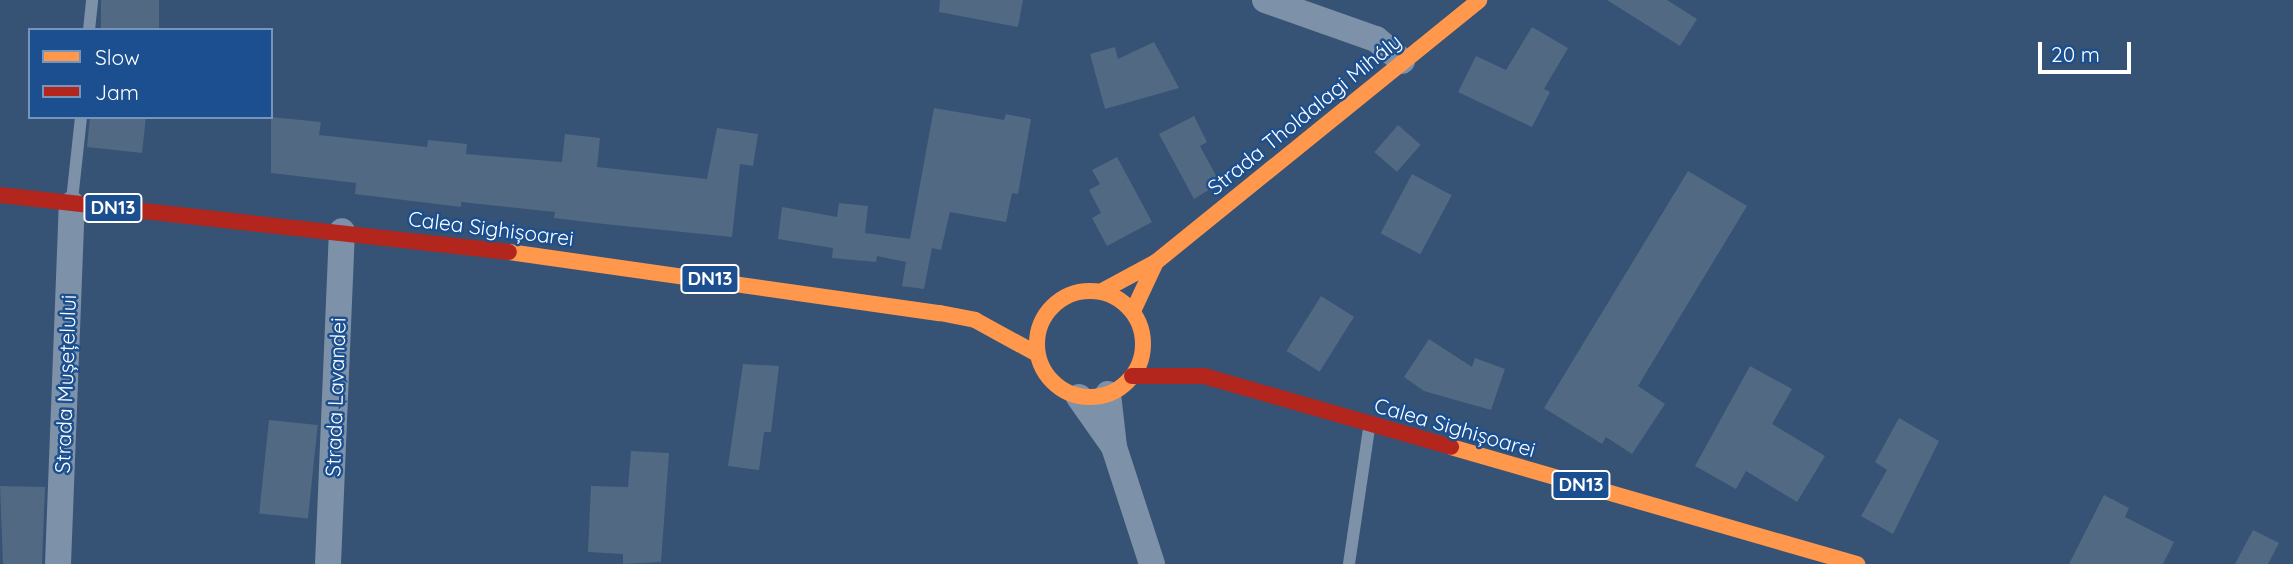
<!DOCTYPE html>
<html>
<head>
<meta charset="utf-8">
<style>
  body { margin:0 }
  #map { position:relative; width:2293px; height:564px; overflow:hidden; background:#365274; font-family:Quicksand,sans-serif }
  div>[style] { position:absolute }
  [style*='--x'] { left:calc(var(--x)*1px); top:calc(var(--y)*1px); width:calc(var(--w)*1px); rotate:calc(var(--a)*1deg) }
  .building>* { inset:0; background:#526984; transform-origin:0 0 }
  .lane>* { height:12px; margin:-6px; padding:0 6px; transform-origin:6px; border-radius:6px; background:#7d92a8 }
  .street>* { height:26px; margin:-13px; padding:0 13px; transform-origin:13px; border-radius:13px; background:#7d92a8 }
  .slow>* { height:16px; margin:-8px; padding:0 8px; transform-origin:8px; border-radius:8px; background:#ff974d }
  .slow>.ring { margin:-8px; padding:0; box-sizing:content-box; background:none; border:16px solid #ff974d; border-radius:50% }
  .jam>* { height:16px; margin:-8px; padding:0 8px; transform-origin:8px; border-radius:8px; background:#b3261e }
  span { translate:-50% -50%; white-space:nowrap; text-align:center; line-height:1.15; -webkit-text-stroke:5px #1b4f8f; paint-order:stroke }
  .shield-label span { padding:2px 5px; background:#1b4f8f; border:2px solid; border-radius:5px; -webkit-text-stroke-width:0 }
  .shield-label { font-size:19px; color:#fff; font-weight:700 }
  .street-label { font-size:21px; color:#fff }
  .legend { position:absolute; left:28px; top:28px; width:245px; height:91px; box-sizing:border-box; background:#1b4f8f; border:2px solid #7695bc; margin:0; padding:9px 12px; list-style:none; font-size:21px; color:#fff }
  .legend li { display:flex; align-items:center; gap:14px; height:35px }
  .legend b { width:35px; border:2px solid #7695bc }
  .scale { position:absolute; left:2038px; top:42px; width:93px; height:32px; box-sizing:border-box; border:4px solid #fff; border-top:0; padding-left:9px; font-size:21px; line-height:24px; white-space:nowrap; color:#fff; -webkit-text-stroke:5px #1b4f8f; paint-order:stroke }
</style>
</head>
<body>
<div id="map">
  <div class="building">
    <i style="left:101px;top:0;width:58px;height:30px"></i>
    <i style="clip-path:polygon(940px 0,1023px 0,1018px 27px,939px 12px)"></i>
    <i style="clip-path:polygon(1607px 0,1667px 0,1697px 19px,1680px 46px)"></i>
    <i style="clip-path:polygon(1532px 27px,1568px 48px,1544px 89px,1550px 92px,1532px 127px,1458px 92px,1476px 56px,1506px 70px)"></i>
    <i style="clip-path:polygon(1154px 42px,1179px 88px,1105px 109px,1090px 54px,1115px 47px,1118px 59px)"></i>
    <i style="clip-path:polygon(934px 108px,1004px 120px,1006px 114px,1031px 119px,1018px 194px,1012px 193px,1006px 222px,950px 212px,941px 250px,932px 248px,924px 289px,902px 286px,906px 262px,877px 256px,876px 262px,832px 258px,833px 248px,778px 239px,782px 207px,837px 217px,839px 203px,868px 206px,865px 233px,910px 239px)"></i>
    <i style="clip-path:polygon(1194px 116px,1207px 142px,1200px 146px,1220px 183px,1194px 199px,1159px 134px)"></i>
    <i style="clip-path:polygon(90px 117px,146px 117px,142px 153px,87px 147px)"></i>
    <i style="clip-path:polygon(271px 117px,321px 122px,319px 135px,427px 147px,428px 140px,467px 144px,466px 154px,562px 162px,565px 134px,600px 138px,597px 167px,707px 179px,717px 128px,758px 134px,753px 166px,740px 164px,732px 237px,604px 224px,554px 218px,555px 212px,461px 202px,461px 207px,355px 194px,356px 183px,271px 173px)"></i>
    <i style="left:1398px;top:125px;width:30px;height:36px;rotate:41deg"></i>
    <i style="clip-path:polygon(1117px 157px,1152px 222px,1107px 246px,1092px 218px,1101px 213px,1089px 190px,1100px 184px,1092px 170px)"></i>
    <i style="clip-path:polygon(1688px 171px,1747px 206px,1638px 386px,1665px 404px,1632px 454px,1606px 437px,1602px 444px,1544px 408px)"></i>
    <i style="left:1412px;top:174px;width:45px;height:67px;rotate:28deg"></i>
    <i style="left:1321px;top:296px;width:39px;height:65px;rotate:32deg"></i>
    <i style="clip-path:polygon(1429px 339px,1472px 367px,1475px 358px,1505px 369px,1491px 410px,1424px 391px,1404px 377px)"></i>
    <i style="clip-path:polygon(743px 364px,779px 366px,771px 432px,764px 432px,759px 470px,728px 466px)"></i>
    <i style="clip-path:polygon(1750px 366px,1792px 389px,1772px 424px,1825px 456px,1797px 502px,1746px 471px,1736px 489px,1695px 466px)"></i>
    <i style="clip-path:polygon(1899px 418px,1939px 441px,1893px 534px,1861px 516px,1887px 470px,1875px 462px)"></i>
    <i style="left:269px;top:420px;width:49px;height:94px;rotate:6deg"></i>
    <i style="clip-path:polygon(631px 451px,669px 453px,661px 562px,623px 564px,623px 554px,588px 552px,591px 486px,628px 487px)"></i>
    <i style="clip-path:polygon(0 486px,45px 487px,42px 564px,3px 564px)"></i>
    <i style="clip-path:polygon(2104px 495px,2129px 508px,2125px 517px,2174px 542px,2163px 564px,2069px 564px)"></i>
    <i style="clip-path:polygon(2253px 530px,2279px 543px,2268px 564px,2235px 564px)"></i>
  </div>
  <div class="lane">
    <i style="--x:89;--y:30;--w:30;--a:-84"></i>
    <i style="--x:72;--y:200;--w:83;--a:-83.8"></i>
    <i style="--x:1349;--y:564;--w:137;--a:-81.6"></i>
  </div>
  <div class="street">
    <i style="--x:1265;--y:0;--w:118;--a:19.4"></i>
    <i style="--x:1376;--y:39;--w:34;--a:40"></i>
    <i style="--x:1108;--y:394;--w:53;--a:83.5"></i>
    <i style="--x:1114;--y:447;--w:123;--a:72"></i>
    <i style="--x:1079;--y:397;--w:57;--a:54.9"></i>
    <i style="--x:58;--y:564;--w:360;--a:-87.8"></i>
    <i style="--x:328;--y:564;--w:333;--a:-87.6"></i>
  </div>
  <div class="slow">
    <i style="--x:509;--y:252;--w:435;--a:8.1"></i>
    <i style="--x:940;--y:313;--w:36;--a:11"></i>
    <i style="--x:975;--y:320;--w:71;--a:28.7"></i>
    <i class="ring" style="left:1037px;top:291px;width:90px;height:90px"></i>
    <i style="--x:1102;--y:291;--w:61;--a:-28.2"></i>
    <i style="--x:1156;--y:262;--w:416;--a:-39"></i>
    <i style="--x:1133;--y:311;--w:54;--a:-64.9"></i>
    <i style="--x:1451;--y:447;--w:423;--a:16.1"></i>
  </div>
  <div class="jam">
    <i style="--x:0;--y:195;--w:512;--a:6.39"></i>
    <i style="--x:1132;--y:376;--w:72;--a:0"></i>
    <i style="--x:1204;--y:376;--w:257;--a:16"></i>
  </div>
  <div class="shield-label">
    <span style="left:113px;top:208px">DN13</span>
    <span style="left:710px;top:279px">DN13</span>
    <span style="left:1581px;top:485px">DN13</span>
  </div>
  <div class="street-label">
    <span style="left:1304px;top:114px;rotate:-39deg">Strada Tholdalagi Mihály</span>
    <span style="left:491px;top:228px;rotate:7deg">Calea Sighișoarei</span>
    <span style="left:65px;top:384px;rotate:-88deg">Strada Mușețelului</span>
    <span style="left:335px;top:397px;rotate:-88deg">Strada Lavandei</span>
    <span style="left:1455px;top:427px;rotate:16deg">Calea Sighișoarei</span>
  </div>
  <ul class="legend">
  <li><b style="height:9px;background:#ff974d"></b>Slow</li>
  <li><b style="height:9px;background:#b3261e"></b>Jam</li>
  </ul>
  <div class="scale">20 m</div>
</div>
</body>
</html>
